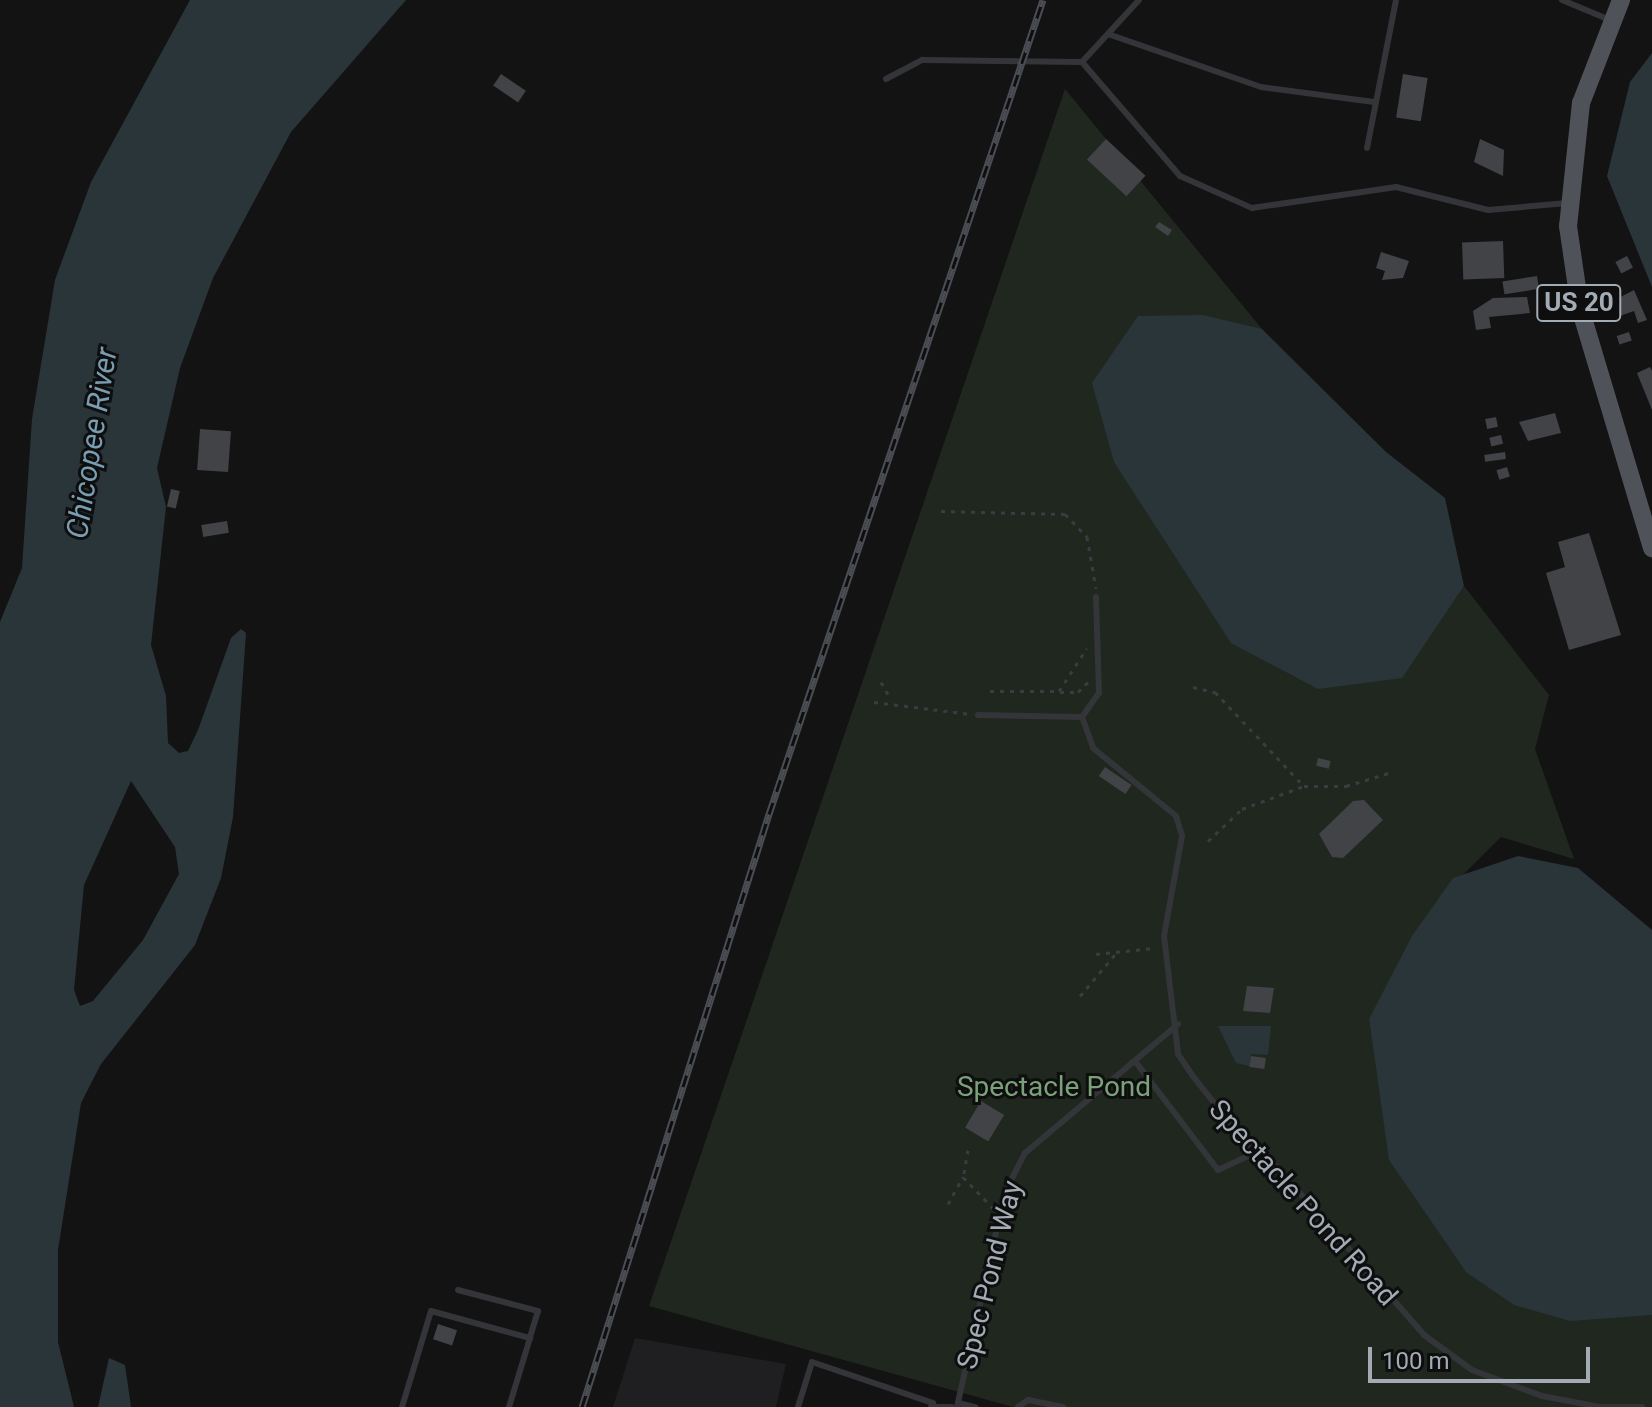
<!DOCTYPE html>
<html>
<head>
<meta charset="utf-8">
<style>
  body { margin:0 }
  #map { position:relative; width:1652px; height:1407px; overflow:hidden; background:#131314; font-family:Roboto,sans-serif }
  div>[style] { position:absolute }
  [style*='--x'] { left:calc(var(--x)*1px); top:calc(var(--y)*1px); width:calc(var(--w)*1px); rotate:calc(var(--a)*1deg) }
  .built>* { inset:0; background:#1f1f21 }
  .green>* { inset:0; background:#1f271f }
  .water>* { inset:0; background:#2a353a }
  .building>* { inset:0; background:#414347; transform-origin:0 0 }
  .path>* { height:3px; margin-top:-1.5px; transform-origin:0; background:repeating-linear-gradient(90deg,#393c40 0 4px,transparent 0 10px) }
  .lane>* { height:6px; margin:-3px; padding:0 3px; transform-origin:3px; border-radius:3px; background:#333539 }
  .primary>* { height:18px; margin:-9px; padding:0 9px; transform-origin:9px; border-radius:9px; background:#4f5259 }
  .rail>* { height:7px; margin-top:-3.5px; transform-origin:0; background:repeating-linear-gradient(90deg,#0e0e0f 0 12px,#4a4d53 0 24px); box-sizing:border-box; border-block:2px solid #4a4d53 }
  span { translate:-50% -50%; white-space:nowrap; text-align:center; line-height:1.15; -webkit-text-stroke:6px #0e0e0f; paint-order:stroke }
  .shield-label span { padding:2px 6px; background:#0e0e0f; border:2px solid; border-radius:6px; -webkit-text-stroke-width:0 }
  .shield-label { font-size:26px; color:#a3abb5; font-weight:700 }
  .park-label { font-size:28px; color:#7ba17a }
  .street-label { font-size:28px; color:#a3abb5 }
  .water-label { font-size:30px; color:#799db2; font-style:italic }
  .scale { position:absolute; left:1368px; top:1347px; width:222px; height:36px; box-sizing:border-box; border:4px solid #a3abb5; border-top:0; padding-left:10px; font-size:24px; line-height:28px; white-space:nowrap; color:#a3abb5; -webkit-text-stroke:6px #0e0e0f; paint-order:stroke }
</style>
</head>
<body>
<div id="map">
  <div class="built">
    <i style="clip-path:polygon(635px 1338px,786px 1364px,776px 1407px,613px 1407px)"></i>
  </div>
  <div class="green">
    <i style="clip-path:polygon(1065px 89px,1262px 329px,1138px 316px,1131px 486px,1163px 529px,1401px 678px,1464px 586px,1549px 695px,1535px 749px,1574px 859px,1501px 837px,1435px 903px,1369px 1019px,1382px 1109px,1390px 1160px,1451px 1250px,1562px 1319px,1652px 1315px,1652px 1407px,1013px 1407px,649px 1306px)"></i>
  </div>
  <div class="water">
    <i style="clip-path:polygon(evenodd,190px 0,406px 0,291px 132px,213px 278px,180px 368px,157px 468px,166px 507px,151px 645px,166px 696px,168px 743px,179px 753px,188px 751px,198px 730px,231px 638px,241px 629px,246px 633px,233px 817px,221px 878px,195px 945px,101px 1064px,81px 1103px,58px 1250px,58px 1342px,74px 1407px,0 1407px,0 622px,22px 568px,32px 419px,55px 280px,91px 182px,190px 0,131px 781px,175px 847px,179px 874px,143px 940px,93px 1001px,80px 1006px,74px 990px,84px 885px,131px 781px)"></i>
    <i style="clip-path:polygon(1652px 53px,1652px 287px,1607px 176px,1630px 82px)"></i>
    <i style="clip-path:polygon(1203px 315px,1262px 329px,1386px 452px,1445px 498px,1464px 586px,1402px 678px,1318px 689px,1231px 643px,1114px 462px,1092px 383px,1138px 316px)"></i>
    <i style="clip-path:polygon(1518px 856px,1578px 868px,1652px 930px,1652px 1315px,1570px 1321px,1514px 1305px,1466px 1272px,1389px 1160px,1369px 1019px,1412px 936px,1453px 878px)"></i>
    <i style="clip-path:polygon(1218px 1026px,1271px 1026px,1268px 1055px,1251px 1054px,1250px 1066px,1236px 1063px)"></i>
    <i style="clip-path:polygon(109px 1358px,125px 1365px,131px 1407px,98px 1407px)"></i>
  </div>
  <div class="building">
    <i style="left:501px;top:74px;width:30px;height:14px;rotate:34deg"></i>
    <i style="left:1403px;top:74px;width:25px;height:44px;rotate:9deg"></i>
    <i style="left:1106px;top:139px;width:54px;height:28px;rotate:43deg"></i>
    <i style="clip-path:polygon(1480px 139px,1504px 150px,1503px 176px,1474px 162px)"></i>
    <i style="clip-path:polygon(1159px 222px,1172px 230px,1168px 236px,1155px 227px)"></i>
    <i style="left:1503px;top:241px;width:37px;height:41px;rotate:88deg"></i>
    <i style="clip-path:polygon(1381px 252px,1409px 261px,1403px 278px,1382px 280px,1385px 271px,1376px 268px)"></i>
    <i style="left:1627px;top:256px;width:13px;height:13px;rotate:63deg"></i>
    <i style="left:1537px;top:276px;width:13px;height:35px;rotate:81deg"></i>
    <i style="clip-path:polygon(1634px 290px,1647px 320px,1638px 323px,1634px 311px,1614px 318px,1609px 303px)"></i>
    <i style="clip-path:polygon(1527px 297px,1530px 313px,1489px 317px,1491px 328px,1476px 330px,1473px 311px,1493px 298px)"></i>
    <i style="left:1629px;top:332px;width:9px;height:13px;rotate:72deg"></i>
    <i style="clip-path:polygon(1650px 367px,1652px 371px,1652px 410px,1637px 373px)"></i>
    <i style="clip-path:polygon(1555px 413px,1561px 433px,1528px 441px,1519px 422px)"></i>
    <i style="left:1496px;top:417px;width:10px;height:11px;rotate:79deg"></i>
    <i style="left:200px;top:429px;width:31px;height:41px;rotate:4deg"></i>
    <i style="left:1501px;top:435px;width:9px;height:12px;rotate:77deg"></i>
    <i style="left:1505px;top:452px;width:7px;height:21px;rotate:82deg"></i>
    <i style="left:1507px;top:467px;width:10px;height:11px;rotate:73deg"></i>
    <i style="left:171px;top:489px;width:9px;height:18px;rotate:13deg"></i>
    <i style="left:227px;top:521px;width:12px;height:26px;rotate:81deg"></i>
    <i style="clip-path:polygon(1589px 533px,1621px 635px,1569px 650px,1546px 573px,1565px 567px,1558px 542px)"></i>
    <i style="left:1318px;top:758px;width:13px;height:8px;rotate:13deg"></i>
    <i style="left:1105px;top:767px;width:32px;height:11px;rotate:34deg"></i>
    <i style="clip-path:polygon(1364px 800px,1383px 820px,1343px 858px,1332px 857px,1319px 834px,1353px 801px)"></i>
    <i style="clip-path:polygon(1247px 986px,1274px 988px,1270px 1013px,1243px 1011px)"></i>
    <i style="left:1251px;top:1056px;width:15px;height:11px;rotate:8deg"></i>
    <i style="left:981px;top:1101px;width:27px;height:31px;rotate:31deg"></i>
    <i style="left:438px;top:1324px;width:20px;height:16px;rotate:18deg"></i>
  </div>
  <div class="path">
    <i style="--x:941;--y:511;--w:124;--a:1.4"></i>
    <i style="--x:1065;--y:514;--w:32;--a:46"></i>
    <i style="--x:1087;--y:537;--w:52;--a:80"></i>
    <i style="--x:881;--y:682;--w:20;--a:60"></i>
    <i style="--x:1193;--y:687;--w:23;--a:13"></i>
    <i style="--x:1215;--y:692;--w:129;--a:46.6"></i>
    <i style="--x:1304;--y:786;--w:42;--a:0"></i>
    <i style="--x:1346;--y:786;--w:48;--a:-16.9"></i>
    <i style="--x:990;--y:691;--w:69;--a:0"></i>
    <i style="--x:1059;--y:691;--w:51;--a:-56.9"></i>
    <i style="--x:1060;--y:692;--w:18;--a:0"></i>
    <i style="--x:1078;--y:692;--w:14;--a:-45"></i>
    <i style="--x:874;--y:702;--w:97;--a:7.1"></i>
    <i style="--x:1208;--y:841;--w:47;--a:-43.3"></i>
    <i style="--x:1242;--y:809;--w:66;--a:-20.4"></i>
    <i style="--x:1096;--y:954;--w:58;--a:-5.9"></i>
    <i style="--x:1080;--y:996;--w:57;--a:-49.9"></i>
    <i style="--x:968;--y:1150;--w:27;--a:100"></i>
    <i style="--x:963;--y:1177;--w:43;--a:45.9"></i>
    <i style="--x:948;--y:1204;--w:31;--a:-61"></i>
  </div>
  <div class="lane">
    <i style="--x:1562;--y:0;--w:52;--a:22.6"></i>
    <i style="--x:1108;--y:34;--w:162;--a:19.1"></i>
    <i style="--x:1261;--y:87;--w:114;--a:7.6"></i>
    <i style="--x:1082;--y:62;--w:150;--a:49.3"></i>
    <i style="--x:1180;--y:176;--w:79;--a:24"></i>
    <i style="--x:1252;--y:208;--w:146;--a:-8.3"></i>
    <i style="--x:1396;--y:187;--w:95;--a:14"></i>
    <i style="--x:1488;--y:210;--w:80;--a:-5"></i>
    <i style="--x:886;--y:79;--w:41;--a:-27.8"></i>
    <i style="--x:922;--y:60;--w:160;--a:0.7"></i>
    <i style="--x:1082;--y:62;--w:84;--a:-47.4"></i>
    <i style="--x:1367;--y:148;--w:151;--a:-78.9"></i>
    <i style="--x:978;--y:715;--w:104;--a:1.1"></i>
    <i style="--x:1082;--y:717;--w:29;--a:-55"></i>
    <i style="--x:1099;--y:693;--w:96;--a:-91.8"></i>
    <i style="--x:1082;--y:717;--w:33;--a:70"></i>
    <i style="--x:1093;--y:748;--w:107;--a:39.3"></i>
    <i style="--x:1176;--y:816;--w:21;--a:73"></i>
    <i style="--x:1182;--y:836;--w:102;--a:100.2"></i>
    <i style="--x:1164;--y:936;--w:119;--a:83.2"></i>
    <i style="--x:1178;--y:1054;--w:25;--a:56"></i>
    <i style="--x:1192;--y:1075;--w:100;--a:51.5"></i>
    <i style="--x:1254;--y:1153;--w:28;--a:32"></i>
    <i style="--x:1278;--y:1168;--w:222;--a:48.8"></i>
    <i style="--x:1424;--y:1335;--w:59;--a:36.1"></i>
    <i style="--x:1472;--y:1370;--w:75;--a:20.4"></i>
    <i style="--x:1542;--y:1396;--w:59;--a:10.7"></i>
    <i style="--x:1135;--y:1061;--w:137;--a:52.7"></i>
    <i style="--x:1218;--y:1170;--w:40;--a:-25"></i>
    <i style="--x:458;--y:1290;--w:83;--a:14.7"></i>
    <i style="--x:538;--y:1311;--w:28;--a:107"></i>
    <i style="--x:958;--y:1403;--w:18;--a:13"></i>
    <i style="--x:402;--y:1407;--w:100;--a:-73.2"></i>
    <i style="--x:431;--y:1311;--w:103;--a:15.3"></i>
    <i style="--x:530;--y:1338;--w:72;--a:106.9"></i>
    <i style="--x:798;--y:1407;--w:47;--a:-72.7"></i>
    <i style="--x:812;--y:1362;--w:128;--a:18.7"></i>
    <i style="--x:931;--y:1407;--w:21;--a:0"></i>
    <i style="--x:957;--y:1407;--w:220;--a:-77.4"></i>
    <i style="--x:1005;--y:1192;--w:44;--a:-62.9"></i>
    <i style="--x:1025;--y:1153;--w:200;--a:-40.1"></i>
    <i style="--x:1018;--y:1407;--w:12;--a:-35"></i>
    <i style="--x:1028;--y:1400;--w:36;--a:11"></i>
    <i style="--x:1603;--y:1407;--w:39;--a:0"></i>
  </div>
  <div class="primary">
    <i style="--x:1621;--y:0;--w:110;--a:111.2"></i>
    <i style="--x:1581;--y:103;--w:124;--a:96"></i>
    <i style="--x:1568;--y:226;--w:83;--a:81.7"></i>
    <i style="--x:1580;--y:308;--w:251;--a:73.3"></i>
  </div>
  <div class="rail">
    <i style="--x:582;--y:1407;--w:622;--a:-72.5"></i>
    <i style="--x:769;--y:814;--w:859;--a:-71.4"></i>
  </div>
  <div class="shield-label">
    <span style="left:1579px;top:303px">US 20</span>
  </div>
  <div class="park-label">
    <span style="left:1054px;top:1087px">Spectacle Pond</span>
  </div>
  <div class="street-label">
    <span style="left:1303px;top:1203px;rotate:48deg">Spectacle Pond Road</span>
    <span style="left:990px;top:1275px;rotate:-76deg">Spec Pond Way</span>
  </div>
  <div class="water-label">
    <span style="left:92px;top:443px;rotate:-81deg">Chicopee River</span>
  </div>
  <div class="scale">100 m</div>
</div>
</body>
</html>
